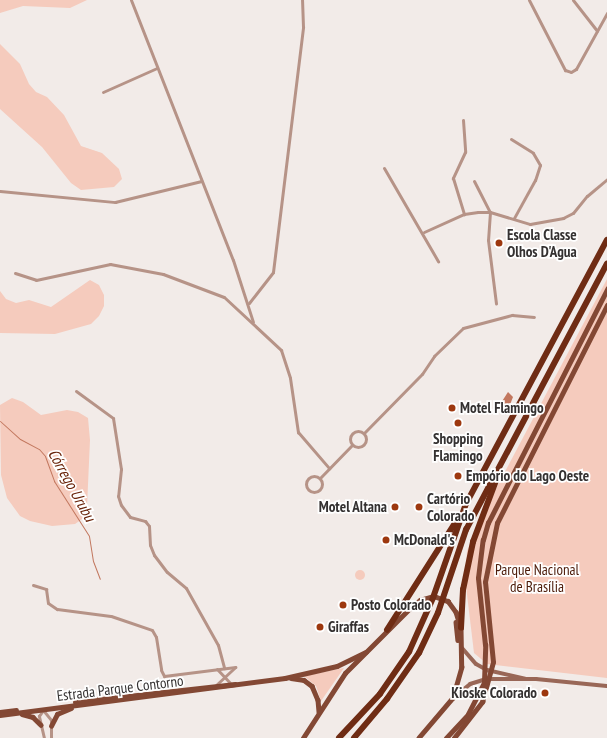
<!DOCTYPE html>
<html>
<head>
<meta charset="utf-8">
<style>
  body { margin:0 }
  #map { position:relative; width:607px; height:738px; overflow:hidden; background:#f2ebe8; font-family:"PT Sans Narrow",sans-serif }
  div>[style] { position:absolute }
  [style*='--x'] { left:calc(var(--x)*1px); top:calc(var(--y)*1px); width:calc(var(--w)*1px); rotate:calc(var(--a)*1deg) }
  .green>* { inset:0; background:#f5cbbd }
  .round { border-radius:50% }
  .water>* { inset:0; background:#c2775e }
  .stream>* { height:1px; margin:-0.5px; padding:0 0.5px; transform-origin:0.5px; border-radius:0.5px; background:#c2775e }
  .street>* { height:3px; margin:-1.5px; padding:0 1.5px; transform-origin:1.5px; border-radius:1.5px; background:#b69387 }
  .street>.ring { margin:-1.5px; padding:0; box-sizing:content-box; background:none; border:3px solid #b69387; border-radius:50% }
  .secondary>* { height:4px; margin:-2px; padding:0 2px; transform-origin:2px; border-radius:2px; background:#996757 }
  .primary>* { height:4.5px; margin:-2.25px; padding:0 2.25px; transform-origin:2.25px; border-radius:2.25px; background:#834834 }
  .highway>* { height:5.5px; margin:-2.75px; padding:0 2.75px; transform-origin:2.75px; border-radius:2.75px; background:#6f2c14 }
  .dots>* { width:11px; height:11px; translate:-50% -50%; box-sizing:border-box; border:2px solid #fff; border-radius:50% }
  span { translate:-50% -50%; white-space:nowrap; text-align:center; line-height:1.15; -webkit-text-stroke:3.5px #fff; paint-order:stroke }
  .poi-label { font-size:15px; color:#343131; font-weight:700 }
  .left { translate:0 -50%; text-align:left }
  .right { translate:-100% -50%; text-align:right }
  .park-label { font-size:15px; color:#4c1b09 }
  .street-label { font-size:15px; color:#343131 }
  .water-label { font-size:16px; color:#692309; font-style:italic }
</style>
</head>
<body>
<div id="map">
  <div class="green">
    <i style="clip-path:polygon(0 0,87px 0,70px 8px,23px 6px,0 13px)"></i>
    <i style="clip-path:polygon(0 44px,20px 64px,29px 84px,36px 92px,47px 97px,64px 115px,81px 146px,102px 153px,119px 169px,122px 179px,114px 187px,81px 190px,71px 183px,42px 147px,0 109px)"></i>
    <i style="clip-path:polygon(607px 279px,607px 678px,487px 664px,474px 653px,465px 578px,467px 551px,482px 515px)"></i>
    <i style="clip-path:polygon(90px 280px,99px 285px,104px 295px,104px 306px,99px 316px,91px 324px,55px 334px,0 333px,0 291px,6px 299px,16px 303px,29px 300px,51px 307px)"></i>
    <i style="clip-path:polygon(12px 398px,23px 402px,41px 415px,67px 410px,78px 412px,88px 418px,90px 440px,87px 507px,85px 517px,75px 524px,52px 526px,30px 521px,20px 516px,7px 498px,1px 475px,0 405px)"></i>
    <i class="round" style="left:355px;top:570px;width:10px;height:10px"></i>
    <i style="clip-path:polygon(344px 668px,321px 701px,316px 686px,304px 676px)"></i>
  </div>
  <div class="water">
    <i style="clip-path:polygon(508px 392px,513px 397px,506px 415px,499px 406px)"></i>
  </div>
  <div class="stream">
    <i style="--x:0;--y:421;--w:27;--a:42"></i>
    <i style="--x:20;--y:439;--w:21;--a:28"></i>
    <i style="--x:39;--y:449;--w:9;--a:49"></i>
    <i style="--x:45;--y:456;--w:27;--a:70"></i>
    <i style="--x:54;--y:481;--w:65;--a:57.5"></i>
    <i style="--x:89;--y:536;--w:25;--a:81"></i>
    <i style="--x:93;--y:561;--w:19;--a:69"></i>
  </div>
  <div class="street">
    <i style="--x:131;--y:0;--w:279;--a:68.6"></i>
    <i style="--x:233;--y:260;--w:65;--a:72.1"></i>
    <i style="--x:529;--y:0;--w:79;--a:62.8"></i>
    <i style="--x:565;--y:70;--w:6;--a:18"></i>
    <i style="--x:571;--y:72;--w:6;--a:-31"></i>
    <i style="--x:576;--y:69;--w:64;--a:-61"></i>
    <i style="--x:573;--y:0;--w:39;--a:52"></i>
    <i style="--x:103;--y:92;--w:59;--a:-24"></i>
    <i style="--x:463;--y:120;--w:32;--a:86"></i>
    <i style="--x:465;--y:152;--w:29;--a:115"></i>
    <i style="--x:453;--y:178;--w:38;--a:73"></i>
    <i style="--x:511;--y:139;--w:26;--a:32"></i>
    <i style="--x:533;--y:153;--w:14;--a:60"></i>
    <i style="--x:540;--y:165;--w:16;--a:108"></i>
    <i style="--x:535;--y:180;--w:43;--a:118.9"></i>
    <i style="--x:384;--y:168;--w:108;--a:59.9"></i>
    <i style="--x:474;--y:181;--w:35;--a:63"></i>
    <i style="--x:490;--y:212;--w:28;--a:94"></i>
    <i style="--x:488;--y:240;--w:64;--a:82.8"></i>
    <i style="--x:0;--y:191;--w:116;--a:5.5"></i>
    <i style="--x:115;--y:202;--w:89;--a:-13.7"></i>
    <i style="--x:424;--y:232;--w:44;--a:-24.2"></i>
    <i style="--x:464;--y:214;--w:14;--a:-8"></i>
    <i style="--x:478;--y:212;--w:12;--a:0"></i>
    <i style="--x:490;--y:212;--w:42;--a:16.7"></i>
    <i style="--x:530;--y:224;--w:34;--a:-10"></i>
    <i style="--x:563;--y:218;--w:11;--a:-27"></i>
    <i style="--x:573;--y:213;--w:22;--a:-51"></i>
    <i style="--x:587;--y:196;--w:26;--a:-40"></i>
    <i style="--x:15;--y:273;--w:22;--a:18"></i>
    <i style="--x:36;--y:280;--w:76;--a:-12.2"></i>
    <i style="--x:110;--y:264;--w:54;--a:10.7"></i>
    <i style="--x:163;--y:274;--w:65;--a:20.7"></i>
    <i style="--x:224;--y:297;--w:78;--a:42.9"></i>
    <i style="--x:281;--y:350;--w:29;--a:72"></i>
    <i style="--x:290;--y:378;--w:55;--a:81.6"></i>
    <i style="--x:298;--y:432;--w:48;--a:49.3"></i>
    <i style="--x:249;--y:303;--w:39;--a:-52"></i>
    <i style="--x:273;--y:272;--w:247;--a:-83"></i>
    <i style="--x:303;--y:27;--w:27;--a:-92"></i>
    <i style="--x:76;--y:391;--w:46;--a:36.1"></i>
    <i style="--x:113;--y:418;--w:52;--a:81.1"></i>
    <i style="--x:121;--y:469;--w:27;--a:96"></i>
    <i style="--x:118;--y:496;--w:9;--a:72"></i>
    <i style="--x:121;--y:505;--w:15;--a:53"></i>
    <i style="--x:130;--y:517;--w:16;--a:15"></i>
    <i style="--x:145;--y:521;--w:6;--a:51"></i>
    <i style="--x:149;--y:526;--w:19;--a:87"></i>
    <i style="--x:150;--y:545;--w:11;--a:68"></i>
    <i style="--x:154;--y:555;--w:21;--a:53"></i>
    <i style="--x:167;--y:572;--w:25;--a:40"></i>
    <i style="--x:186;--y:588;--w:65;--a:60.7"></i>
    <i style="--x:218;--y:645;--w:24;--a:75"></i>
    <i class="ring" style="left:350px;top:431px;width:13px;height:13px"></i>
    <i style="--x:364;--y:433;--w:83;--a:-45.5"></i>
    <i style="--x:422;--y:374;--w:22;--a:-56"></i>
    <i style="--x:434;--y:356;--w:40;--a:-44"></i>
    <i style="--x:463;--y:328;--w:51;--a:-14.9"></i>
    <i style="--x:512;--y:315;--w:22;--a:5"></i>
    <i class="ring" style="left:306px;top:476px;width:13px;height:13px"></i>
    <i style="--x:320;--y:478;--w:46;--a:-45.9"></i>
    <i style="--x:33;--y:585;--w:14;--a:17"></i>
    <i style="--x:46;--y:589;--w:14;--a:82"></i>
    <i style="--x:48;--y:603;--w:11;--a:34"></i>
    <i style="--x:57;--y:609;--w:54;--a:7.4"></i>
    <i style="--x:111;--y:616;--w:43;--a:18.9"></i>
    <i style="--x:152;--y:630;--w:8;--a:60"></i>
    <i style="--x:156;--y:637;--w:33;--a:81"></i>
    <i style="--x:161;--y:670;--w:7;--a:63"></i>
    <i style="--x:164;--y:676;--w:72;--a:-7.2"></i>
    <i style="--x:217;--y:669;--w:22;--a:47"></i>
    <i style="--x:216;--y:685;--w:26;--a:-43"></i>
    <i style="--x:44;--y:738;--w:23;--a:-103"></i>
    <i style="--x:39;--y:716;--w:7;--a:-56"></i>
    <i style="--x:43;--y:710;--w:13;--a:51"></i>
    <i style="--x:51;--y:720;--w:18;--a:90"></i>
  </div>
  <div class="secondary">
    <i style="--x:462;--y:648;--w:21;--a:49"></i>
    <i style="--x:476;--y:664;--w:13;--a:29"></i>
    <i style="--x:487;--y:670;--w:39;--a:13"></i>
    <i style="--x:453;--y:698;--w:22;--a:-39"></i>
    <i style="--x:470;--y:684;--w:17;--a:-17"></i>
    <i style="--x:486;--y:679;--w:50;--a:0"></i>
    <i style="--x:536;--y:679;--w:71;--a:5.6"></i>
  </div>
  <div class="primary">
    <i style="--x:456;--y:622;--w:18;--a:84"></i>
    <i style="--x:291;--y:678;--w:13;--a:9"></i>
    <i style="--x:304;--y:680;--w:10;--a:37"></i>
    <i style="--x:312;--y:686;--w:15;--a:67"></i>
    <i style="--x:318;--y:700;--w:12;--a:85"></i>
    <i style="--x:75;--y:702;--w:161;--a:-6.4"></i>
    <i style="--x:0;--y:712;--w:16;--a:-7"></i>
    <i style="--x:22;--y:714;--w:11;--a:15"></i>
    <i style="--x:33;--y:717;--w:11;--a:45"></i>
    <i style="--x:0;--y:715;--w:287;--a:-7.4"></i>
    <i style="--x:285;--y:678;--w:53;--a:-13"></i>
    <i style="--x:337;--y:666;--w:32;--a:-26"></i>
    <i style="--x:51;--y:726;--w:13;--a:-63"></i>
    <i style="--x:57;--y:714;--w:15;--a:-23"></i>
    <i style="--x:303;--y:738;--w:77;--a:-57.1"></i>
    <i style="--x:345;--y:673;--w:95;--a:-45"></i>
    <i style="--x:412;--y:606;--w:10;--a:-37"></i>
    <i style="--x:420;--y:600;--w:15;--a:-16"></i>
    <i style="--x:434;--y:596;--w:15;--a:20"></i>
    <i style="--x:448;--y:601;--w:14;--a:54"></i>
    <i style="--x:456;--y:612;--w:17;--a:73"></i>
    <i style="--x:461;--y:628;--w:39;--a:89"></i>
    <i style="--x:462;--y:667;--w:32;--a:106"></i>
    <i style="--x:453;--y:698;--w:52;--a:130.4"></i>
    <i style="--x:446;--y:738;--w:33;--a:-47"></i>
    <i style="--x:468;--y:714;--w:36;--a:-63"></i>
    <i style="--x:484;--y:682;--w:37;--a:-88"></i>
    <i style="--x:485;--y:645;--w:67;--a:-96"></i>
    <i style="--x:478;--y:578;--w:38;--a:-83"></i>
    <i style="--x:483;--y:540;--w:18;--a:-74"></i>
    <i style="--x:488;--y:523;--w:263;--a:-63"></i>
    <i style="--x:454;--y:738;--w:46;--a:-52.1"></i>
    <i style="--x:482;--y:702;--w:41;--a:-74.6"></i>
    <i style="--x:493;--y:662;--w:80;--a:-95.7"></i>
    <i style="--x:485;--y:582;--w:60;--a:-78.5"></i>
    <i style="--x:497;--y:523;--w:244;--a:-63.2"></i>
  </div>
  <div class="highway">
    <i style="--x:461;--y:628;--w:38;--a:-87"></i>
    <i style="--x:463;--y:590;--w:49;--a:-78.2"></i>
    <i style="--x:473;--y:542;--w:68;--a:-69.4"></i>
    <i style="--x:387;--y:630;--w:134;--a:-57.5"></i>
    <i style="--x:339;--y:738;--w:60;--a:-47"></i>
    <i style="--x:380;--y:694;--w:51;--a:-55.4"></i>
    <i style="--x:409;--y:652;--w:59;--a:-66"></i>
    <i style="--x:433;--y:598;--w:100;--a:-70.7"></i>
    <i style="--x:466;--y:504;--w:299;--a:-61.9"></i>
    <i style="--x:354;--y:738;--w:51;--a:-49.8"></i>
    <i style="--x:387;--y:699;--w:56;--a:-55.2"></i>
    <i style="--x:419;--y:653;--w:44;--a:-64.6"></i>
    <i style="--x:438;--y:613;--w:88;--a:-71.4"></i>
    <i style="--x:466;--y:530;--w:301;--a:-62.1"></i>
  </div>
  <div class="dots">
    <i style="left:499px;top:243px;background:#9d380f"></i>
    <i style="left:452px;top:408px;background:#9d380f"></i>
    <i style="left:458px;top:423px;background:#9d380f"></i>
    <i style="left:458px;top:476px;background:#9d380f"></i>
    <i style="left:395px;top:507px;background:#9d380f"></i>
    <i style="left:419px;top:507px;background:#9d380f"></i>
    <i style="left:386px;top:540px;background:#9d380f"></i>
    <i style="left:343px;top:605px;background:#9d380f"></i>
    <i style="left:320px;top:627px;background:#9d380f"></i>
    <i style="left:545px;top:693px;background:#9d380f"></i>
  </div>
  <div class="poi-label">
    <span class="left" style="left:507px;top:243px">Escola Classe<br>Olhos D'Agua</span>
    <span class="left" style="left:460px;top:408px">Motel Flamingo</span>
    <span style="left:458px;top:447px">Shopping<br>Flamingo</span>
    <span class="left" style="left:466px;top:476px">Empório do Lago Oeste</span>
    <span class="left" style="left:427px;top:507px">Cartório<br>Colorado</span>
    <span class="right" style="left:387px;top:507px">Motel Altana</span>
    <span class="left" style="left:394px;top:540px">McDonald's</span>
    <span class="left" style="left:351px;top:605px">Posto Colorado</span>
    <span class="left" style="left:328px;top:627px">Giraffas</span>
    <span class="right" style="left:537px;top:693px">Kioske Colorado</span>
  </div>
  <div class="park-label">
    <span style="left:537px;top:578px">Parque Nacional<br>de Brasília</span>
  </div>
  <div class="street-label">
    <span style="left:120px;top:688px;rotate:-7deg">Estrada Parque Contorno</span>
  </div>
  <div class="water-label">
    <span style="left:72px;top:485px;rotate:61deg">Córrego Urubu</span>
  </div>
</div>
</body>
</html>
